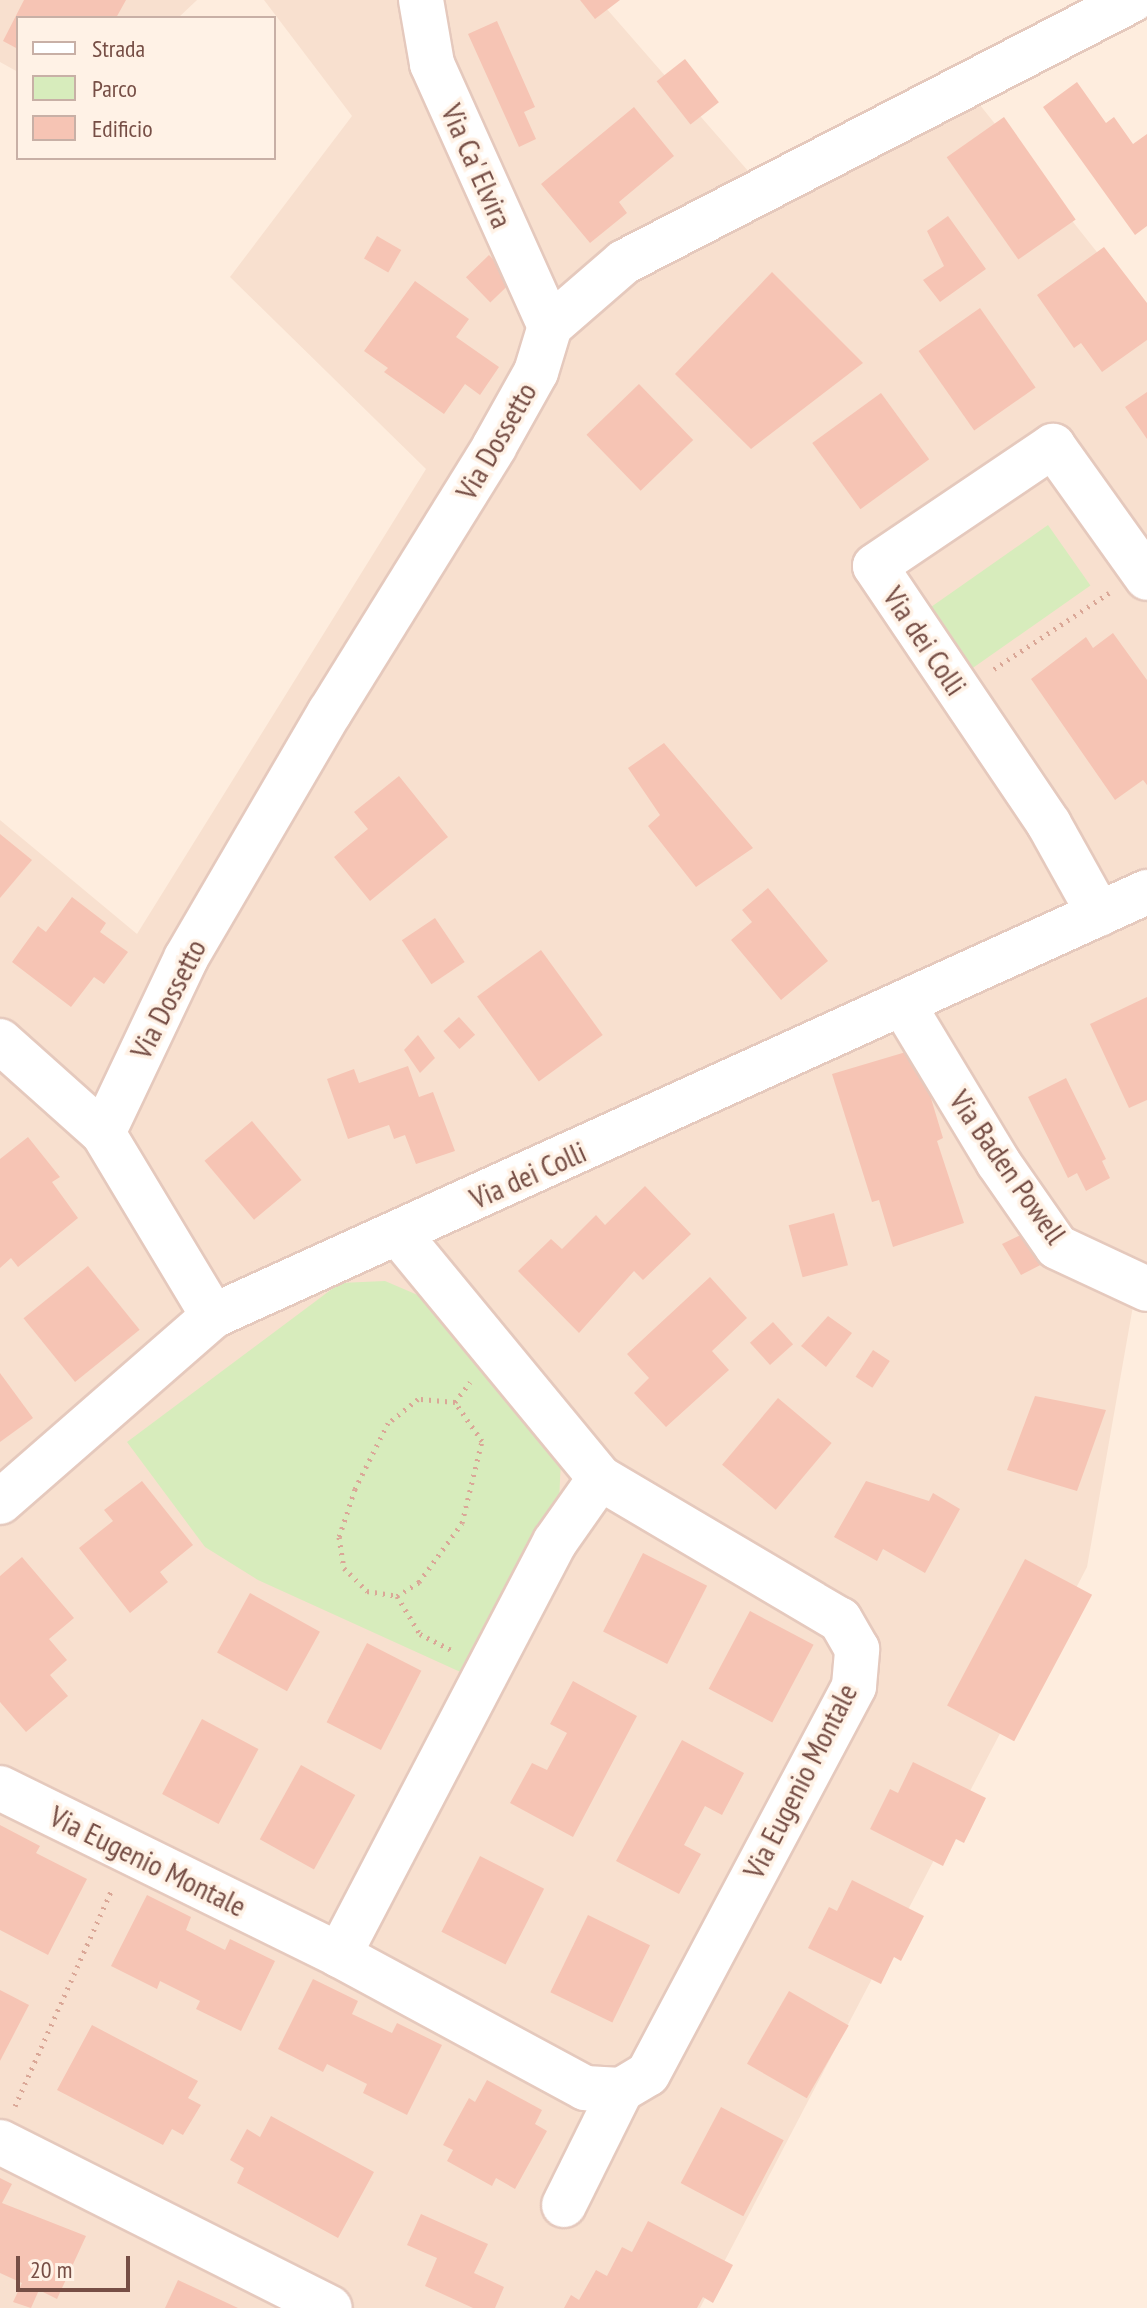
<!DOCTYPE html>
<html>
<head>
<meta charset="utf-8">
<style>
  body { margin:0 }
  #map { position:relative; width:1147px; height:2308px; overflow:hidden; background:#feedde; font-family:"PT Sans Narrow",sans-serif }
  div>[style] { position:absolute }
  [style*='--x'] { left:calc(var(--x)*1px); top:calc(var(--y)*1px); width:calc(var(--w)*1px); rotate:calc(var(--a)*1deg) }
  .residential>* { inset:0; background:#f8e0cf }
  .green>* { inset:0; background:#d7ecbc; transform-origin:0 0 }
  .building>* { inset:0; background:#f6c4b4; transform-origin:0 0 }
  .path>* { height:5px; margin-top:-2.5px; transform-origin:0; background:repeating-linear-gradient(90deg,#daa797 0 2px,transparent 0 8px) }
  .roads { filter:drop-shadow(2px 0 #e5c9bd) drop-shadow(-2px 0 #e5c9bd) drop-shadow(0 2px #e5c9bd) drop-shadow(0 -2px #e5c9bd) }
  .minor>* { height:44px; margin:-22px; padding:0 22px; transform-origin:22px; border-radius:22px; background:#fff }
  span { translate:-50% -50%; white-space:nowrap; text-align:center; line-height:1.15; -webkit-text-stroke:7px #fff2e6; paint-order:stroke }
  .street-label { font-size:30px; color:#764e45 }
  .legend { position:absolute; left:16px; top:16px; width:260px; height:144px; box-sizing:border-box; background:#fff2e6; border:2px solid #c8b0a6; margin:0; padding:10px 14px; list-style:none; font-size:24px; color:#764e45 }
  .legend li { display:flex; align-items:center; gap:16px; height:40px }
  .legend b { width:40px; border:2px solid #c8b0a6 }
  .scale { position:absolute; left:16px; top:2256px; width:114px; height:36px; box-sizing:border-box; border:4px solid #764e45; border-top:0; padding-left:10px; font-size:24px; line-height:28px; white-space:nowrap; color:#764e45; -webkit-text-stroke:6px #fff2e6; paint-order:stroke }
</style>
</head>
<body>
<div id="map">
  <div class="residential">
    <i style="clip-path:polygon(0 0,197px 0,178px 18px,18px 18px,18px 72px,0 62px)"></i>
    <i style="clip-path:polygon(264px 0,599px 0,769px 195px,972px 95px,1147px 315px,1147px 1308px,1133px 1306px,1087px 1567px,700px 2308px,0 2308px,0 820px,137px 934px,426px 469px,230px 277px,352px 116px)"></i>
  </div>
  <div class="green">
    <i style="left:1048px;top:525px;width:74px;height:145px;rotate:55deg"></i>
    <i style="clip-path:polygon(385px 1281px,420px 1296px,561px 1458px,559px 1503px,467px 1675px,258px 1580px,205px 1547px,127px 1442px,340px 1283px)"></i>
  </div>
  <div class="building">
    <i style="clip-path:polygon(24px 0,126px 0,116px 18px,18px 18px,18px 49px,3px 41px)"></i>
    <i style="clip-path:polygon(580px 0,620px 0,595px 19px)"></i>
    <i style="clip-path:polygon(497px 21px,535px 107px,524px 112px,536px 139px,519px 147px,468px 34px)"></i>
    <i style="left:685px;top:59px;width:55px;height:36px;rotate:52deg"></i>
    <i style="clip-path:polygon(1077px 82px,1106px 123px,1114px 117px,1133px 144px,1147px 134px,1147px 226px,1135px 235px,1043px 107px)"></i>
    <i style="clip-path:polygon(634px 107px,674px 156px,619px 202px,627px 213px,590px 243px,541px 184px)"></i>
    <i style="left:1004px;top:117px;width:125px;height:70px;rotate:55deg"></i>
    <i style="clip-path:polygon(948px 216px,986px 269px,940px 302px,923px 280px,944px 266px,927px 231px)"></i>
    <i style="left:377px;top:236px;width:28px;height:26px;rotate:30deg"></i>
    <i style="clip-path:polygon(1104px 247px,1147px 303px,1147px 340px,1102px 372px,1081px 343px,1074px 348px,1037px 295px)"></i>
    <i style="left:489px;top:255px;width:35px;height:32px;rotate:46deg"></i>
    <i style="clip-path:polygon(772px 272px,863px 363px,751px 449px,675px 374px)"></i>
    <i style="clip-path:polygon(415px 281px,469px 319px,456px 337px,499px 367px,480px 395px,465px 384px,444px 414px,384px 372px,388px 368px,364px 351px)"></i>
    <i style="left:980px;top:308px;width:97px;height:75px;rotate:55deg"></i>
    <i style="left:639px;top:384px;width:78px;height:73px;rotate:46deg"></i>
    <i style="clip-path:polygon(1147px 392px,1147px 439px,1125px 407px)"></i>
    <i style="left:881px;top:393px;width:82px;height:85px;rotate:54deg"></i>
    <i style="clip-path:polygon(1113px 633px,1147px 680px,1147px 785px,1143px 780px,1115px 800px,1031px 679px,1086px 637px,1093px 648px)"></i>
    <i style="clip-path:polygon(664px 743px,753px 848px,696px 887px,648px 826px,660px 815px,628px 768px)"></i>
    <i style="clip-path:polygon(399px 776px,448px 837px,370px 901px,334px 857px,368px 829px,354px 812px)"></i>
    <i style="clip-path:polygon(0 834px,32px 860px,0 898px)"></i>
    <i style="clip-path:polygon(768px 888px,828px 961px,781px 1000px,731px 940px,752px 922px,742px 910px)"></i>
    <i style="clip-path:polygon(72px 897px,106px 923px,100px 932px,128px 952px,104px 984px,94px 977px,71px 1007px,12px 962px,38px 926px,46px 932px)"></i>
    <i style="left:435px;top:918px;width:53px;height:40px;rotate:56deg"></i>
    <i style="left:541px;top:950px;width:105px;height:79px;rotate:54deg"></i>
    <i style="clip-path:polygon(1147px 997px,1147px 1100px,1129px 1108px,1090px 1024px)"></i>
    <i style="left:459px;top:1017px;width:24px;height:21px;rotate:48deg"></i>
    <i style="clip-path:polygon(418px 1035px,435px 1058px,420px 1073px,404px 1050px)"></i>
    <i style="clip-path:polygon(916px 1049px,943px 1138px,937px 1141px,964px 1223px,893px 1247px,879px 1200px,872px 1202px,832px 1074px)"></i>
    <i style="clip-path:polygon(408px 1066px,419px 1097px,433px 1092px,455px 1151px,416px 1164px,405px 1135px,394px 1139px,389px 1125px,348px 1139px,327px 1079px,354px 1069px,359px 1083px)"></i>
    <i style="clip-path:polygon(1066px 1078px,1106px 1159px,1102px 1161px,1110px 1178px,1086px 1191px,1077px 1173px,1068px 1178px,1028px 1097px)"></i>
    <i style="left:252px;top:1121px;width:77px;height:62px;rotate:50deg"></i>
    <i style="clip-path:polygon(28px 1137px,60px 1177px,52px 1182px,78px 1218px,18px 1267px,11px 1258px,0 1268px,0 1159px)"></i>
    <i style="clip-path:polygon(645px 1186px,691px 1234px,643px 1280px,634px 1271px,579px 1333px,518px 1271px,551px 1239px,562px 1249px,596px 1215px,605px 1225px)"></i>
    <i style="left:834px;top:1213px;width:54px;height:47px;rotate:75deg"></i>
    <i style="clip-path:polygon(1033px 1229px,1054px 1258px,1021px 1275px,1002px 1244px)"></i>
    <i style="left:88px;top:1266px;width:82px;height:83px;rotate:51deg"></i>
    <i style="clip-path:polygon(710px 1277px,747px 1318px,712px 1351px,729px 1370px,666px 1427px,634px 1393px,649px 1378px,627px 1354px)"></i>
    <i style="clip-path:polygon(828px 1316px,852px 1333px,826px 1367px,801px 1346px)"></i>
    <i style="left:773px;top:1322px;width:30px;height:31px;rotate:48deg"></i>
    <i style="left:873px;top:1350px;width:20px;height:32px;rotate:33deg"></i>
    <i style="clip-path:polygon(0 1373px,33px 1418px,0 1442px)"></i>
    <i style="clip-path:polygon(1035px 1396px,1106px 1410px,1077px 1491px,1007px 1470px)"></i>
    <i style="left:778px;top:1398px;width:70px;height:87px;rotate:40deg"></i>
    <i style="clip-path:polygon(142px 1481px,193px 1545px,160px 1572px,168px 1582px,130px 1613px,79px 1548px,113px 1521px,104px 1510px)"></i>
    <i style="clip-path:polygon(866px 1481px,929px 1501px,933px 1493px,960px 1509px,925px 1573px,883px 1549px,877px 1561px,834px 1537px)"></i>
    <i style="left:643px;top:1553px;width:72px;height:88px;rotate:27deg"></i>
    <i style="clip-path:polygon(22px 1557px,74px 1618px,49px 1639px,67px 1660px,50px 1675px,68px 1696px,26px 1732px,0 1702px,0 1576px)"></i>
    <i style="left:1025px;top:1559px;width:76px;height:166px;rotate:28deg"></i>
    <i style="left:250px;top:1593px;width:80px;height:68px;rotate:29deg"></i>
    <i style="left:750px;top:1611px;width:72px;height:88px;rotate:28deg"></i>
    <i style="left:367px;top:1643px;width:61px;height:89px;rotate:27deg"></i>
    <i style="clip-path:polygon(573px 1681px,637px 1716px,573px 1837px,510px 1803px,532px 1763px,547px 1770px,567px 1733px,550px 1724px)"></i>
    <i style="left:202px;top:1719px;width:64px;height:85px;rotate:28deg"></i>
    <i style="clip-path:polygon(682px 1740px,744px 1773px,722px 1815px,705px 1806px,684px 1845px,701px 1854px,679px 1894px,616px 1861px)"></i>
    <i style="clip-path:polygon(913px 1762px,986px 1798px,964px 1843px,956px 1839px,943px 1866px,870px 1829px,890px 1789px,898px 1793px)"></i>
    <i style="left:301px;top:1765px;width:62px;height:85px;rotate:29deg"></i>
    <i style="clip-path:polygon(0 1825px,40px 1846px,36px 1853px,87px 1879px,48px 1955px,0 1930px)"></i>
    <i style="left:480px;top:1856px;width:72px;height:85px;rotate:27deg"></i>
    <i style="clip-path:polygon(852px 1880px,924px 1916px,901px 1961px,894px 1957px,881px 1984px,808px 1948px,829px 1907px,837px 1911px)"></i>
    <i style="clip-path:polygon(147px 1895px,191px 1917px,186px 1930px,225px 1950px,230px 1939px,275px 1961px,241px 2031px,196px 2009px,200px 2001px,160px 1981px,157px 1989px,111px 1966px)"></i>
    <i style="left:588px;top:1915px;width:69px;height:86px;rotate:26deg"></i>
    <i style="clip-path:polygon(313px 1979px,358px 2001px,352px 2014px,392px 2033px,397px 2023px,442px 2045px,407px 2115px,363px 2093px,367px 2084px,327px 2064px,323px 2072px,278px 2049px)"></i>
    <i style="clip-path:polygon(0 1990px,29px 2005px,0 2061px)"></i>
    <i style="left:789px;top:1991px;width:69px;height:84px;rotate:30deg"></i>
    <i style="clip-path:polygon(92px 2025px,198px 2081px,188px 2098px,201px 2105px,183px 2135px,172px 2129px,163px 2145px,57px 2090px)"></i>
    <i style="clip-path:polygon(487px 2080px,542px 2110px,535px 2124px,547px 2131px,515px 2189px,496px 2178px,492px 2186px,447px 2161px,453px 2150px,443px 2145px,469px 2098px,475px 2102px)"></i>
    <i style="left:721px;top:2107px;width:71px;height:86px;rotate:28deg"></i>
    <i style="clip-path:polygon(271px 2116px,374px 2172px,338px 2238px,237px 2183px,244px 2168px,230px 2160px,247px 2129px,260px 2137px)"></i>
    <i style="clip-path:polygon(0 2178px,12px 2184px,2px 2203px,86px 2236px,57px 2299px,39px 2290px,31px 2308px,13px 2302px,22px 2283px,0 2273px)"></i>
    <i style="clip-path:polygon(421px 2214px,488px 2244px,474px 2273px,504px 2287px,495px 2308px,473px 2308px,425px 2286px,437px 2258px,407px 2245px)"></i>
    <i style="clip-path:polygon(648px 2221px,733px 2265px,713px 2303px,703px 2297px,697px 2308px,564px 2308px,571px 2295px,579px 2300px,596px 2270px,607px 2276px,622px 2247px,632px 2252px)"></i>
    <i style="clip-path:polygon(178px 2280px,238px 2308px,165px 2308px)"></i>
  </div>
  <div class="path">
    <i style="--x:994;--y:669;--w:138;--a:-33.5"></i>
    <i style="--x:455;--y:1402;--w:37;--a:-175"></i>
    <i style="--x:418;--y:1399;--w:38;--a:141"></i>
    <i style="--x:388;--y:1423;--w:74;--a:116.6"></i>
    <i style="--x:355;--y:1489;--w:51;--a:108.4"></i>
    <i style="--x:339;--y:1537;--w:31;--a:81"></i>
    <i style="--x:344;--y:1568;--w:33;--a:45"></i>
    <i style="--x:367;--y:1591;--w:30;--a:9"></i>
    <i style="--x:397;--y:1596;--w:26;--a:-32"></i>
    <i style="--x:419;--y:1582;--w:73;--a:-53.9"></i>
    <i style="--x:462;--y:1523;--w:84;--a:-76.3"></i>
    <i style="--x:482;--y:1441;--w:47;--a:-124.7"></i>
    <i style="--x:455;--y:1402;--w:25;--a:-53"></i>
    <i style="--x:397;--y:1596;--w:44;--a:58.8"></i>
    <i style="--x:420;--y:1634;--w:38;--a:27"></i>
    <i style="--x:15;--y:2106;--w:238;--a:-65.9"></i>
  </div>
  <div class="roads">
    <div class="minor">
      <i style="--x:421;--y:0;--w:65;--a:80.2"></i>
      <i style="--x:432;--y:64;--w:287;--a:65.8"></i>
      <i style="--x:1099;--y:914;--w:103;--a:-119.1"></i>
      <i style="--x:1049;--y:824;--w:311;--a:-124"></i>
      <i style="--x:875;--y:566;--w:215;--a:-34"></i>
      <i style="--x:1053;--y:446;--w:162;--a:54.5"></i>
      <i style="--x:904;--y:1006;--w:182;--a:58.9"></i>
      <i style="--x:998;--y:1162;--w:103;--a:55.2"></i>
      <i style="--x:1057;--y:1247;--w:99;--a:25"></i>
      <i style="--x:0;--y:1041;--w:138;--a:41.8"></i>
      <i style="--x:103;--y:1133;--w:214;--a:59"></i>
      <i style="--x:103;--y:1133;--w:194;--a:-64.6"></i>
      <i style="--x:186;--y:958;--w:285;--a:-59.7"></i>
      <i style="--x:330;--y:712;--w:312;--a:-58.2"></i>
      <i style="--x:494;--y:447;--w:86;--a:-60.8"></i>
      <i style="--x:536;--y:372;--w:48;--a:-73.1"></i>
      <i style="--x:550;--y:326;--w:98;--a:-40.9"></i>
      <i style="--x:624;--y:262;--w:572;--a:-27.28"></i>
      <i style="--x:0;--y:1502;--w:283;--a:-41.1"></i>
      <i style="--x:213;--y:1316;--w:1026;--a:-24.42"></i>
      <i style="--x:0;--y:1788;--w:378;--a:26.2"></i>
      <i style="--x:339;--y:1955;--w:280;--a:28.4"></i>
      <i style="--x:585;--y:2088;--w:36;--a:3"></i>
      <i style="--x:621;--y:2090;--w:31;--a:-31"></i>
      <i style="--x:648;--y:2074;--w:439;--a:-62"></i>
      <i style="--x:854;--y:1686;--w:37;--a:-85"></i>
      <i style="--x:857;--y:1649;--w:34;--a:-120"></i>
      <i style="--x:840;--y:1620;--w:279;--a:-149.4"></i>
      <i style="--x:600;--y:1478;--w:316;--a:-129.5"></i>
      <i style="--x:339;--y:1955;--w:466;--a:-62.4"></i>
      <i style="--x:555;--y:1542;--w:78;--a:-54.9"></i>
      <i style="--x:0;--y:2142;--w:369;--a:26.7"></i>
      <i style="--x:564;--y:2205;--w:128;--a:-63.6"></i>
    </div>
  </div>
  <div class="street-label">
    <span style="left:477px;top:166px;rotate:66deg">Via Ca' Elvira</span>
    <span style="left:496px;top:441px;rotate:-60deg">Via Dossetto</span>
    <span style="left:925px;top:641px;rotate:56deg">Via dei Colli</span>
    <span style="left:168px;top:999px;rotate:-63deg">Via Dossetto</span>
    <span style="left:1008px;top:1167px;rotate:55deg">Via Baden Powell</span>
    <span style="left:528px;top:1175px;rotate:-24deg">Via dei Colli</span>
    <span style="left:800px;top:1781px;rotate:-63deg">Via Eugenio Montale</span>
    <span style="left:148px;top:1861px;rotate:26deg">Via Eugenio Montale</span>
  </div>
  <ul class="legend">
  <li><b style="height:10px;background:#fff"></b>Strada</li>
  <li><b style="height:22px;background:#d7ecbc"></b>Parco</li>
  <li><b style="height:22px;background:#f6c4b4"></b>Edificio</li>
  </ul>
  <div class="scale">20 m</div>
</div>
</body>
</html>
